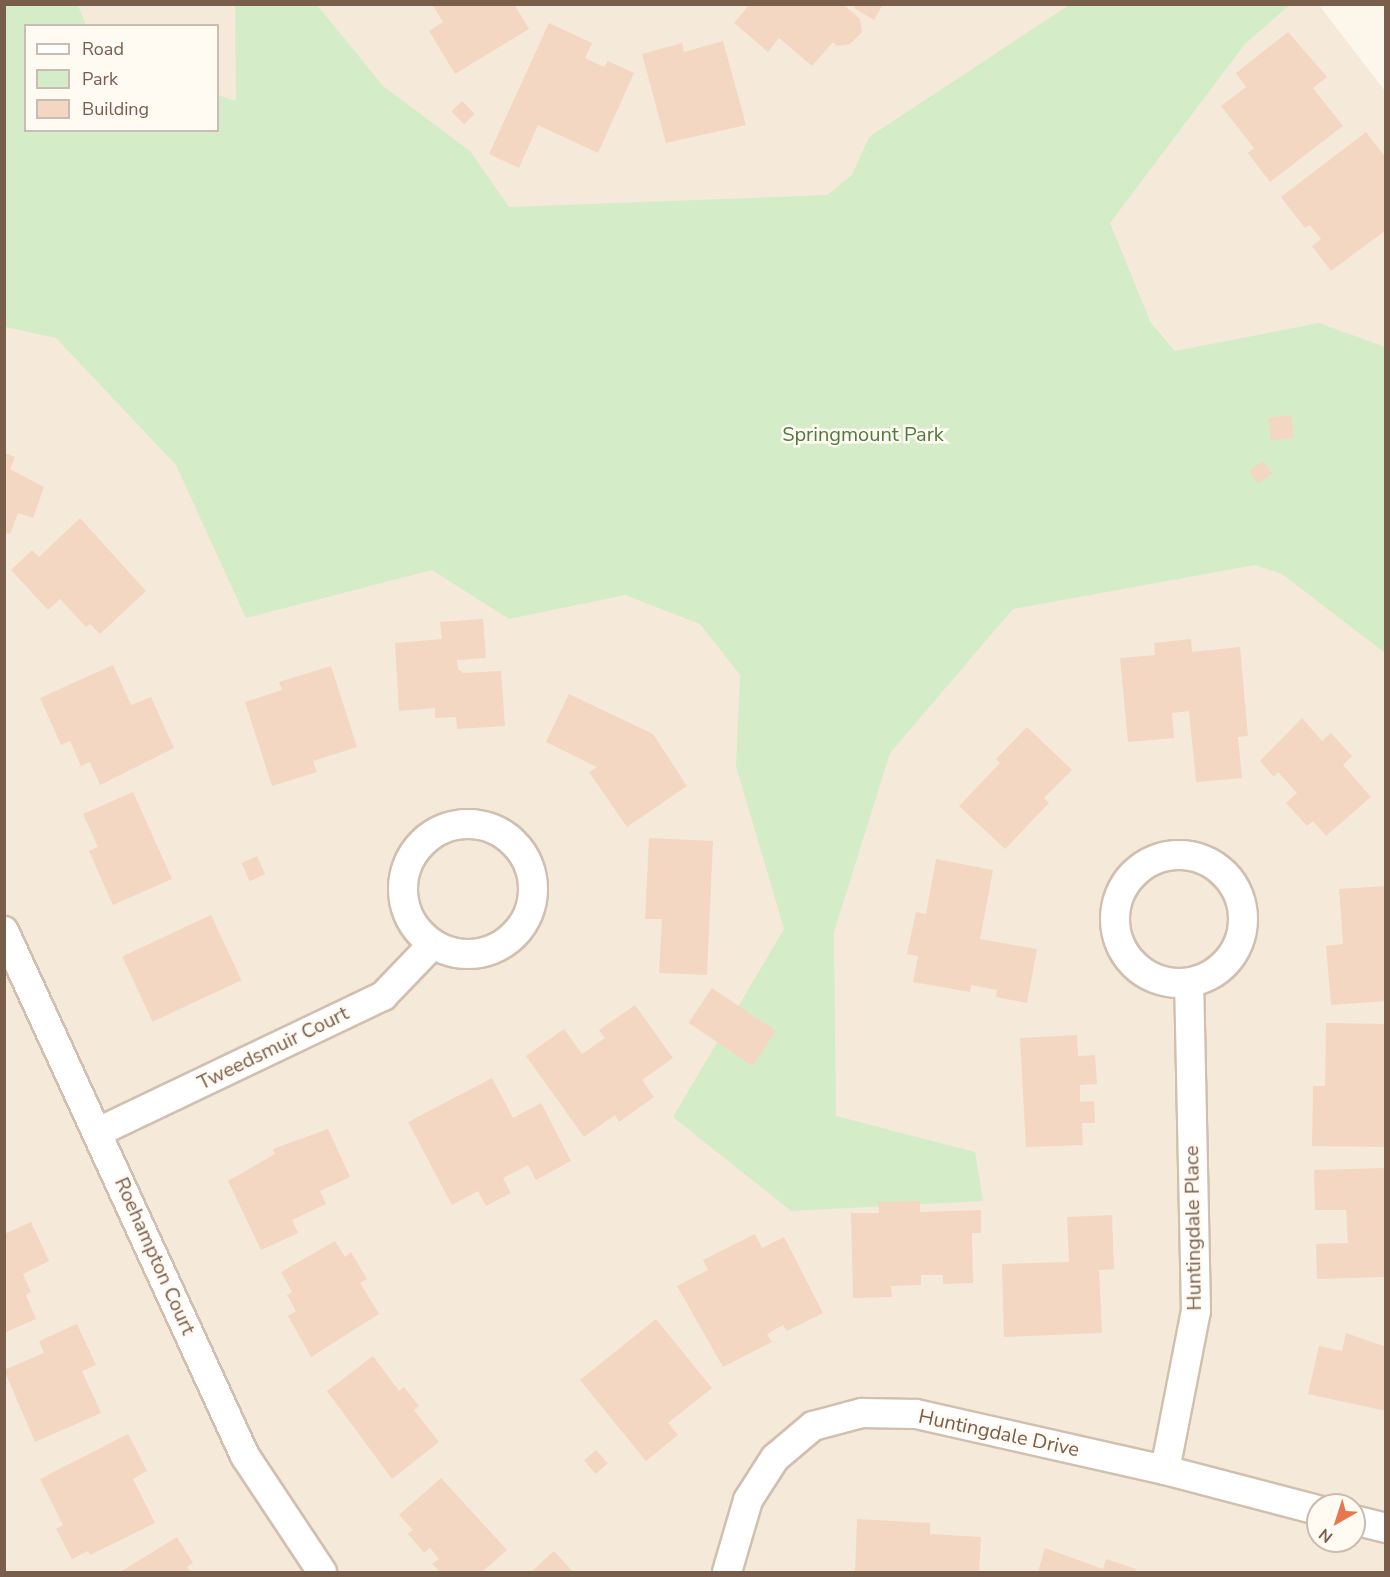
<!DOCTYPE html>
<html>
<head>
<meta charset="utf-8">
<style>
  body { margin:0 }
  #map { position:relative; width:1390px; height:1577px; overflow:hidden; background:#fdf7eb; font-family:"Nunito Sans",sans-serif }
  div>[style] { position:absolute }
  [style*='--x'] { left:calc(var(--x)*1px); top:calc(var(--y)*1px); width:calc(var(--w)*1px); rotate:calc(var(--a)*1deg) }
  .residential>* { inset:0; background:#f5e9d9 }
  .green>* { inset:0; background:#d5ecc8 }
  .building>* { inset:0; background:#f3d7c2; transform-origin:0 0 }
  .roads { filter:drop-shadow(2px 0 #d1bfaf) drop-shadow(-2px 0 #d1bfaf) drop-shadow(0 2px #d1bfaf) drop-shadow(0 -2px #d1bfaf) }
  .street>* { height:28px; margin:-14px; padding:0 14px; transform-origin:14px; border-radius:14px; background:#fff }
  .street>.ring { margin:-14px; padding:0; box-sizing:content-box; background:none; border:28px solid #fff; border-radius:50% }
  span { translate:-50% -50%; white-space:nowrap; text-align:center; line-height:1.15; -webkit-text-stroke:5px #fffaf2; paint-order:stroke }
  .park-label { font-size:20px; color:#4f7a41 }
  .street-label { font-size:20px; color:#7a5e4c }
  .frame { position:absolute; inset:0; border:6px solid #7a5e4c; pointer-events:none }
  .legend { position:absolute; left:24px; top:24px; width:195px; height:108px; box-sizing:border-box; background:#fffaf2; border:2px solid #cabcb0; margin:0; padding:8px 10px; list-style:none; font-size:18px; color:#7a5e4c }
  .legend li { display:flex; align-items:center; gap:12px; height:30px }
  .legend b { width:30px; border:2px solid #cabcb0 }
  .north { position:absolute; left:1306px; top:1493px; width:60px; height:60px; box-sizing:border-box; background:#fffaf2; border:2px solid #cabcb0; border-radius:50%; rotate:219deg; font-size:16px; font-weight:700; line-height:24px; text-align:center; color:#7a5e4c }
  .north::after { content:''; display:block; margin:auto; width:21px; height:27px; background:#e9764e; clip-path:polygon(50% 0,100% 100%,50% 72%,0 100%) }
</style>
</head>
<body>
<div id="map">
  <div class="residential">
    <i style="clip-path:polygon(78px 5px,1069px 5px,798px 218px,517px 233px,218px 100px,218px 26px,86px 25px)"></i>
    <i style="clip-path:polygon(1290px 5px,1319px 5px,1385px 91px,1385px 556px,1352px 566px,1056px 206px)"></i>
    <i style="clip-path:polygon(evenodd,4px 300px,497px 535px,1031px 593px,1196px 545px,1385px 607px,1385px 1572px,5px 1572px,4px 300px,1318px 1505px,1354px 1505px,1354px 1541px,1318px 1541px,1318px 1505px)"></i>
  </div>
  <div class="green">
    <i style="clip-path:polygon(5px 5px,78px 5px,86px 25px,26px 26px,26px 130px,218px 130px,218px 95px,236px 101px,235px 5px,317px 5px,383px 86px,470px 151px,509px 207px,827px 195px,852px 175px,869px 137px,1069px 5px,1290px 5px,1245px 44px,1110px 223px,1150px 321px,1175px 351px,1319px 323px,1385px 347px,1385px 653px,1282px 574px,1255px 565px,1013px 609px,890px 753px,834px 932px,836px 1116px,975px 1152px,983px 1201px,791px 1211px,673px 1117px,784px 929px,736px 766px,740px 675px,700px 624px,625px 595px,509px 619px,432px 570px,246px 618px,176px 465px,56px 338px,5px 327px)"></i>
  </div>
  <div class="building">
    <i style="clip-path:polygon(432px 4px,514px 4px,529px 29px,455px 74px,429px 31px,443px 22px)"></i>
    <i style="clip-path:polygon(750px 4px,843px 4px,860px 19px,862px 32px,850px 44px,837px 46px,833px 42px,812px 66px,779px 38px,768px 52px,734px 23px)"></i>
    <i style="clip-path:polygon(857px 4px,883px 4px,874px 20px,854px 8px)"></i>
    <i style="clip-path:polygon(549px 23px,592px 43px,585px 58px,604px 67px,608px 61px,634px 73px,598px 153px,538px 125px,519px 168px,489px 154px)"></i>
    <i style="clip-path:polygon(1288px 32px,1327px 77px,1313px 88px,1343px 126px,1270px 182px,1248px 153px,1254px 148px,1221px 106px,1246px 87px,1236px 73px)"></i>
    <i style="clip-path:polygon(723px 41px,746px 125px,666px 143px,642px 54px,682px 43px,684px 52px)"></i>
    <i style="left:462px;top:101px;width:18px;height:15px;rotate:45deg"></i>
    <i style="clip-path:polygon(1366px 132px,1386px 158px,1386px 230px,1331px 271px,1312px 246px,1321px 239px,1310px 225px,1305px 228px,1281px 197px)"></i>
    <i style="left:1291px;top:415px;width:23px;height:23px;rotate:83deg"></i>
    <i style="clip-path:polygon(4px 453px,15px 457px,10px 469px,44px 487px,33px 518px,18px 513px,10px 534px,4px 532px)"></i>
    <i style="left:1263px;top:461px;width:16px;height:17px;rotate:55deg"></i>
    <i style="clip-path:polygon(80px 518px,146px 591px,100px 634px,90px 624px,86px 627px,60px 599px,48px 610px,11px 570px,32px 550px,39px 557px)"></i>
    <i style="clip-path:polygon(483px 619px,486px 658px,457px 660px,458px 669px,463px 673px,501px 671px,505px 726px,457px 729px,456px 717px,435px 718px,435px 708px,399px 711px,395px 643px,442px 639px,440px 622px)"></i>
    <i style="clip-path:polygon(1191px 639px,1192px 652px,1240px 647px,1248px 736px,1238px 737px,1242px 778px,1196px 782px,1189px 711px,1172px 713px,1174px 738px,1128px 742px,1120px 658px,1155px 655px,1154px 643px)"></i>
    <i style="clip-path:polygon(113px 665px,131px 705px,151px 697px,174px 748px,100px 785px,90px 762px,81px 766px,70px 741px,61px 745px,40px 698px)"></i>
    <i style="clip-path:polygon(331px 666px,357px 747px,313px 761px,317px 772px,272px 786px,245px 702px,282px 690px,279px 682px)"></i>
    <i style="clip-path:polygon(569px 694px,653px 734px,687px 786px,627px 827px,589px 772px,597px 767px,546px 742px)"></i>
    <i style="clip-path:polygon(1302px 718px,1322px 741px,1331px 733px,1352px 756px,1343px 765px,1371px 797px,1326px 836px,1313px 821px,1307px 826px,1286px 803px,1297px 793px,1278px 772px,1274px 777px,1260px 761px)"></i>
    <i style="clip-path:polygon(1027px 727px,1072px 770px,1044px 798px,1049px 803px,1005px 849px,959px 806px,1000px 763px,996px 759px)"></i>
    <i style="clip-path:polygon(133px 792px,172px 879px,113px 905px,89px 851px,98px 847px,83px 814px)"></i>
    <i style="clip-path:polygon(649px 838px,713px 841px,707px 975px,659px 973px,662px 919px,645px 919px)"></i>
    <i style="left:257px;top:856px;width:20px;height:17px;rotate:66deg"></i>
    <i style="clip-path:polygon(936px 859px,993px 870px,980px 939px,1037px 949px,1027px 1003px,996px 997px,997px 990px,971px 985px,970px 992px,913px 982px,918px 956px,907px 954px,916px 912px,926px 914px)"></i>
    <i style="clip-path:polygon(1386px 886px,1386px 1001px,1331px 1005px,1326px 946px,1343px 944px,1339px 889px)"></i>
    <i style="left:211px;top:915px;width:72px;height:98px;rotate:65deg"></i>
    <i style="left:712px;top:988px;width:77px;height:42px;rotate:34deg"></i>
    <i style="clip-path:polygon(635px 1005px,673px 1058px,642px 1080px,654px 1097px,619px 1122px,615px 1115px,584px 1137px,526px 1056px,564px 1029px,582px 1054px,605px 1038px,599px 1030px)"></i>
    <i style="clip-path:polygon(1326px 1023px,1386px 1024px,1386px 1147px,1312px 1146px,1313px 1086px,1325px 1086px)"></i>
    <i style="clip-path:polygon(1077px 1035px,1078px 1056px,1095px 1055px,1097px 1084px,1080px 1085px,1080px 1102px,1094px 1101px,1095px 1123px,1082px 1123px,1083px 1145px,1026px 1147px,1020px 1038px)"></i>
    <i style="clip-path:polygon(492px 1078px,513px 1118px,541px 1103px,571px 1161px,536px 1180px,528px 1165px,503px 1178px,511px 1193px,486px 1206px,478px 1191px,452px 1205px,408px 1122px)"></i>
    <i style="clip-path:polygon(328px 1129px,350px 1177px,320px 1191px,326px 1204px,292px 1220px,298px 1233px,261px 1250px,228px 1181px,275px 1154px,273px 1149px)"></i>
    <i style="clip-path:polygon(1386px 1168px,1386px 1277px,1317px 1279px,1316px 1244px,1348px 1243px,1346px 1210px,1315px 1210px,1314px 1170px)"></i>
    <i style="clip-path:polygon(920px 1201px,920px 1212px,981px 1210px,981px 1233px,972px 1233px,973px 1283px,943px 1284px,943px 1275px,921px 1275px,921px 1285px,891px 1286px,892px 1297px,853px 1298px,851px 1213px,879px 1213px,878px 1202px)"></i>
    <i style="clip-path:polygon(1112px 1215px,1114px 1269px,1099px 1270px,1102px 1333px,1004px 1337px,1002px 1264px,1069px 1262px,1067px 1217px)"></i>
    <i style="clip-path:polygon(31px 1222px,49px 1261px,23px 1274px,31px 1292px,26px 1295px,36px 1319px,4px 1333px,4px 1234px)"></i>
    <i style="clip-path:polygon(755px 1234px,762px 1248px,784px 1237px,823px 1313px,787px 1331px,783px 1325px,767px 1334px,772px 1342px,723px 1367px,677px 1286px,708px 1270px,703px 1260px)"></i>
    <i style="clip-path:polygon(335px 1241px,345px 1257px,351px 1252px,367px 1279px,360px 1283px,379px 1314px,311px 1357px,288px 1316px,296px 1311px,287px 1295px,292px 1292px,281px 1272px)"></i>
    <i style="clip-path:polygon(656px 1319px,712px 1388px,668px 1423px,678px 1435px,646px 1461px,580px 1380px)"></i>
    <i style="clip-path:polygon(77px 1324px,96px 1365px,82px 1371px,101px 1413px,35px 1442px,4px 1370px,44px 1353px,39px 1341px)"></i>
    <i style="clip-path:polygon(1346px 1333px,1386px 1347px,1386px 1411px,1308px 1394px,1319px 1346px,1342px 1351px)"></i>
    <i style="clip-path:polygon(373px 1356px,399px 1391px,404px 1387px,419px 1406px,414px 1410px,439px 1442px,392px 1479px,327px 1391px)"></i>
    <i style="clip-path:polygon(128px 1434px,147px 1471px,133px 1479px,155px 1523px,90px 1555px,88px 1551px,72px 1559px,56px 1529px,63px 1525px,40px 1479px)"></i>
    <i style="left:596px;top:1450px;width:18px;height:16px;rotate:49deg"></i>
    <i style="clip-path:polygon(441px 1478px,507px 1550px,482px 1572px,440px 1572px,432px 1564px,439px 1559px,430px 1548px,424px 1553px,408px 1534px,413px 1530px,399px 1515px)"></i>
    <i style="clip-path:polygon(857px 1519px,930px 1523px,930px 1534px,981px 1537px,979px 1572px,855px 1572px)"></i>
    <i style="clip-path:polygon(177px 1537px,193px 1563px,187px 1567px,191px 1572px,120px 1572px)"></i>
    <i style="clip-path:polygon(1045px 1548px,1103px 1569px,1106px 1559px,1136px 1569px,1135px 1572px,1038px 1572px)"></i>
    <i style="clip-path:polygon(554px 1551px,573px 1572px,531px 1572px)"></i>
  </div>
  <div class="roads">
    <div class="street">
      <i class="ring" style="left:403px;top:824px;width:102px;height:102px"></i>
      <i class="ring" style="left:1115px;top:855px;width:100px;height:100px"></i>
      <i style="--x:4;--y:931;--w:578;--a:65.34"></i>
      <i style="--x:245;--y:1456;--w:139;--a:56.4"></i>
      <i style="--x:98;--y:1132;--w:316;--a:-25.5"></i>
      <i style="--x:383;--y:996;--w:72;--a:-46.1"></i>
      <i style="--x:1165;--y:1470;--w:162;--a:-79"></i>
      <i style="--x:1196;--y:1311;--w:328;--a:-91.2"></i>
      <i style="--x:1354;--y:1520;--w:33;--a:14"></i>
      <i style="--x:727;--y:1572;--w:75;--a:-73.7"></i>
      <i style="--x:748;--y:1500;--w:50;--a:-57.3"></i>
      <i style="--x:775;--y:1458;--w:50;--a:-40.1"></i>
      <i style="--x:813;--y:1426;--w:51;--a:-14.9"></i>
      <i style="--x:862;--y:1413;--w:54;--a:1.1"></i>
      <i style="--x:916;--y:1414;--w:255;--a:12.7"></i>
      <i style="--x:1165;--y:1470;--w:158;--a:14.7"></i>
    </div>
  </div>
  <div class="park-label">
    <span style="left:863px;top:434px">Springmount Park</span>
  </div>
  <div class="street-label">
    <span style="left:273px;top:1048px;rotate:-26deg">Tweedsmuir Court</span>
    <span style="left:1193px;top:1228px;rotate:-91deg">Huntingdale Place</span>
    <span style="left:155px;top:1256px;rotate:66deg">Roehampton Court</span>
    <span style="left:999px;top:1433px;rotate:12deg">Huntingdale Drive</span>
  </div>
  <div class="frame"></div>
  <ul class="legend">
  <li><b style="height:8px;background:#fff"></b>Road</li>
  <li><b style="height:16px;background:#d5ecc8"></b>Park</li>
  <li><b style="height:16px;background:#f3d7c2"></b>Building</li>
  </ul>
  <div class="north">N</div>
</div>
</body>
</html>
